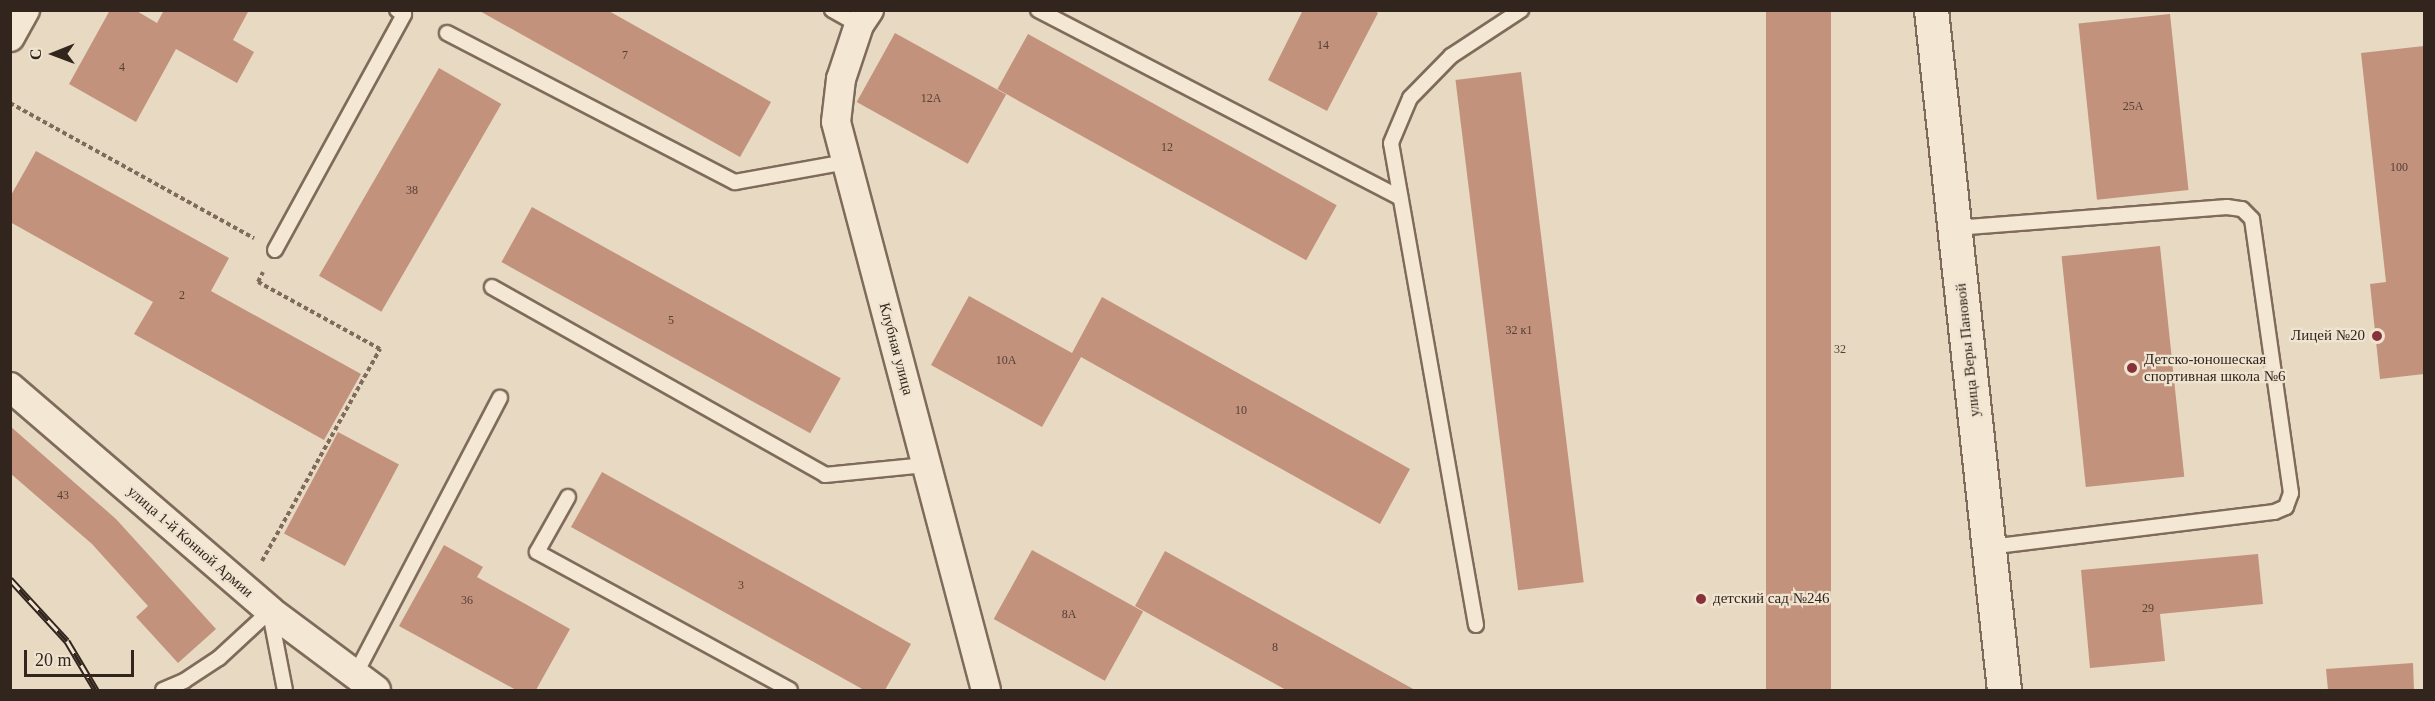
<!DOCTYPE html>
<html>
<head>
<meta charset="utf-8">
<style>
  body { margin:0 }
  #map { position:relative; width:2435px; height:701px; overflow:hidden; background:#e8d9c2; font-family:Georgia,serif }
  div>[style] { position:absolute }
  [style*='--x'] { left:calc(var(--x)*1px); top:calc(var(--y)*1px); width:calc(var(--w)*1px); rotate:calc(var(--a)*1deg) }
  .building>* { inset:0; background:#c2927c; transform-origin:0 0 }
  .path>* { height:4px; margin-top:-2px; transform-origin:0; background:repeating-linear-gradient(90deg,#7f6b5b 0 4.5px,transparent 0 7.5px) }
  .roads { filter:drop-shadow(2px 0 #7f6b5b) drop-shadow(-2px 0 #7f6b5b) drop-shadow(0 2px #7f6b5b) drop-shadow(0 -2px #7f6b5b) }
  .service>* { height:14px; margin:-7px; padding:0 7px; transform-origin:7px; border-radius:7px; background:#f4e7d4 }
  .minor>* { height:28px; margin:-14px; padding:0 14px; transform-origin:14px; border-radius:14px; background:#f4e7d4 }
  .tertiary>* { height:33px; margin:-16.5px; padding:0 16.5px; transform-origin:16.5px; border-radius:16.5px; background:#f4e7d4 }
  .rail>* { height:7px; margin-top:-3.5px; transform-origin:0; background:repeating-linear-gradient(90deg,#f0e4d0 0 14px,#31251e 0 28px); box-sizing:border-box; border-block:2px solid #31251e }
  .dots>* { width:16px; height:16px; translate:-50% -50%; box-sizing:border-box; border:3px solid #f0e4d0; border-radius:50% }
  span { translate:-50% -50%; white-space:nowrap; text-align:center; line-height:1.15; -webkit-text-stroke:4.5px #f0e4d0; paint-order:stroke }
  .number-label { font-size:12px; color:#554036 }
  .number-label span { -webkit-text-stroke-width:0 }
  .poi-label { font-size:15px; color:#31251e }
  .right { translate:-100% -50%; text-align:right }
  .left { translate:0 -50%; text-align:left }
  .street-label { font-size:15px; color:#31251e }
  .frame { position:absolute; inset:0; border:12px solid #31251e; pointer-events:none }
  .north { position:absolute; left:24px; top:24px; width:60px; height:60px; -webkit-text-stroke:4px #f0e4d0; paint-order:stroke; rotate:269deg; font-size:16px; font-weight:700; line-height:24px; text-align:center; color:#31251e }
  .north::after { content:''; display:block; margin:auto; width:21px; height:27px; background:#31251e; clip-path:polygon(50% 0,100% 100%,50% 72%,0 100%) }
  .scale { position:absolute; left:24px; top:650px; width:110px; height:27px; box-sizing:border-box; border:3px solid #31251e; border-top:0; padding-left:8px; font-size:18px; line-height:21px; white-space:nowrap; color:#31251e; -webkit-text-stroke:4px #f0e4d0; paint-order:stroke }
</style>
</head>
<body>
<div id="map">
  <div class="building">
    <i style="clip-path:polygon(110px 10px,135px 10px,157px 23px,164px 10px,249px 10px,233px 40px,254px 52px,237px 83px,176px 49px,136px 122px,69px 84px)"></i>
    <i style="clip-path:polygon(478px 10px,607px 10px,771px 102px,740px 157px)"></i>
    <i style="clip-path:polygon(1303px 10px,1373px 10px,1378px 13px,1327px 111px,1268px 80px)"></i>
    <i style="left:1766px;top:10px;width:65px;height:685px"></i>
    <i style="left:2170px;top:14px;width:177px;height:92px;rotate:84deg"></i>
    <i style="left:895px;top:33px;width:127px;height:79px;rotate:29deg"></i>
    <i style="left:1028px;top:34px;width:353px;height:63px;rotate:29deg"></i>
    <i style="clip-path:polygon(2424px 46px,2424px 374px,2380px 379px,2370px 284px,2386px 282px,2361px 53px)"></i>
    <i style="left:439px;top:68px;width:72px;height:240px;rotate:30deg"></i>
    <i style="left:1521px;top:72px;width:514px;height:66px;rotate:83deg"></i>
    <i style="clip-path:polygon(36px 151px,229px 258px,211px 291px,361px 374px,324px 440px,134px 334px,153px 302px,10px 222px,10px 197px)"></i>
    <i style="left:532px;top:207px;width:353px;height:63px;rotate:29deg"></i>
    <i style="left:2160px;top:246px;width:232px;height:99px;rotate:84deg"></i>
    <i style="clip-path:polygon(969px 296px,1072px 353px,1102px 297px,1410px 469px,1380px 524px,1081px 357px,1042px 427px,931px 365px)"></i>
    <i style="clip-path:polygon(10px 426px,116px 519px,216px 629px,178px 663px,136px 617px,148px 606px,92px 544px,10px 473px)"></i>
    <i style="left:338px;top:432px;width:69px;height:115px;rotate:28deg"></i>
    <i style="clip-path:polygon(602px 472px,911px 644px,885px 690px,864px 690px,571px 527px)"></i>
    <i style="clip-path:polygon(444px 545px,483px 567px,477px 577px,570px 629px,536px 690px,516px 690px,399px 626px)"></i>
    <i style="left:1032px;top:550px;width:127px;height:79px;rotate:29deg"></i>
    <i style="clip-path:polygon(1165px 551px,1415px 690px,1286px 690px,1135px 606px)"></i>
    <i style="clip-path:polygon(2258px 554px,2263px 604px,2160px 614px,2165px 661px,2090px 668px,2081px 570px)"></i>
    <i style="clip-path:polygon(2413px 663px,2414px 690px,2328px 690px,2326px 669px)"></i>
  </div>
  <div class="path">
    <i style="--x:10;--y:103;--w:279;--a:29"></i>
    <i style="--x:262;--y:561;--w:243;--a:-60.9"></i>
    <i style="--x:380;--y:349;--w:139;--a:-151.2"></i>
    <i style="--x:258;--y:282;--w:11;--a:-63"></i>
  </div>
  <div class="roads">
    <div class="service">
      <i style="--x:832;--y:10;--w:31;--a:29"></i>
      <i style="--x:1038;--y:10;--w:408;--a:27.4"></i>
      <i style="--x:447;--y:33;--w:324;--a:27.4"></i>
      <i style="--x:735;--y:182;--w:113;--a:-10.2"></i>
      <i style="--x:1955;--y:228;--w:273;--a:-4.4"></i>
      <i style="--x:2227;--y:207;--w:15;--a:8"></i>
      <i style="--x:2242;--y:209;--w:14;--a:45"></i>
      <i style="--x:2252;--y:219;--w:277;--a:81.9"></i>
      <i style="--x:2291;--y:493;--w:15;--a:110"></i>
      <i style="--x:2286;--y:507;--w:13;--a:157"></i>
      <i style="--x:2274;--y:512;--w:287;--a:173"></i>
      <i style="--x:275;--y:250;--w:269;--a:-61.3"></i>
      <i style="--x:404;--y:14;--w:8;--a:-150"></i>
      <i style="--x:492;--y:287;--w:382;--a:29.4"></i>
      <i style="--x:825;--y:475;--w:101;--a:-5.7"></i>
      <i style="--x:568;--y:497;--w:63;--a:119.4"></i>
      <i style="--x:537;--y:552;--w:288;--a:28.6"></i>
      <i style="--x:270;--y:613;--w:78;--a:79"></i>
      <i style="--x:1476;--y:625;--w:489;--a:-100"></i>
      <i style="--x:1391;--y:143;--w:49;--a:-67.1"></i>
      <i style="--x:1410;--y:98;--w:59;--a:-45.7"></i>
      <i style="--x:1451;--y:56;--w:84;--a:-33.3"></i>
      <i style="--x:355;--y:675;--w:313;--a:-62.4"></i>
      <i style="--x:163;--y:690;--w:23;--a:-23"></i>
      <i style="--x:184;--y:681;--w:42;--a:-33.3"></i>
      <i style="--x:219;--y:658;--w:69;--a:-42.7"></i>
    </div>
    <div class="minor">
      <i style="--x:869;--y:10;--w:18;--a:124"></i>
      <i style="--x:859;--y:25;--w:57;--a:108.4"></i>
      <i style="--x:841;--y:79;--w:43;--a:96.6"></i>
      <i style="--x:836;--y:122;--w:587;--a:75.21"></i>
      <i style="--x:10;--y:37;--w:31;--a:-61"></i>
      <i style="--x:10;--y:387;--w:343;--a:40.7"></i>
      <i style="--x:270;--y:611;--w:132;--a:36.7"></i>
    </div>
    <div class="tertiary">
      <i style="--x:1931;--y:10;--w:684;--a:83.87"></i>
    </div>
  </div>
  <div class="rail">
    <i style="--x:10;--y:579;--w:84;--a:47.4"></i>
    <i style="--x:67;--y:641;--w:57;--a:59.4"></i>
  </div>
  <div class="dots">
    <i style="left:2377px;top:336px;background:#87323b"></i>
    <i style="left:2132px;top:368px;background:#87323b"></i>
    <i style="left:1701px;top:599px;background:#87323b"></i>
  </div>
  <div class="number-label">
    <span style="left:1323px;top:46px">14</span>
    <span style="left:625px;top:56px">7</span>
    <span style="left:122px;top:68px">4</span>
    <span style="left:931px;top:99px">12А</span>
    <span style="left:2133px;top:107px">25А</span>
    <span style="left:1167px;top:148px">12</span>
    <span style="left:2399px;top:168px">100</span>
    <span style="left:412px;top:191px">38</span>
    <span style="left:182px;top:296px">2</span>
    <span style="left:671px;top:321px">5</span>
    <span style="left:1519px;top:331px">32 к1</span>
    <span style="left:1840px;top:350px">32</span>
    <span style="left:1006px;top:361px">10А</span>
    <span style="left:1241px;top:411px">10</span>
    <span style="left:63px;top:496px">43</span>
    <span style="left:741px;top:586px">3</span>
    <span style="left:467px;top:601px">36</span>
    <span style="left:2148px;top:609px">29</span>
    <span style="left:1069px;top:615px">8А</span>
    <span style="left:1275px;top:648px">8</span>
  </div>
  <div class="poi-label">
    <span class="right" style="left:2365px;top:336px">Лицей №20</span>
    <span class="left" style="left:2144px;top:368px">Детско-юношеская<br>спортивная школа №6</span>
    <span class="left" style="left:1713px;top:599px">детский сад №246</span>
  </div>
  <div class="street-label">
    <span style="left:896px;top:349px;rotate:75deg">Клубная улица</span>
    <span style="left:1968px;top:350px;rotate:-96deg">улица Веры Пановой</span>
    <span style="left:190px;top:542px;rotate:41deg">улица 1-й Конной Армии</span>
  </div>
  <div class="frame"></div>
  <div class="north">С</div>
  <div class="scale">20 m</div>
</div>
</body>
</html>
